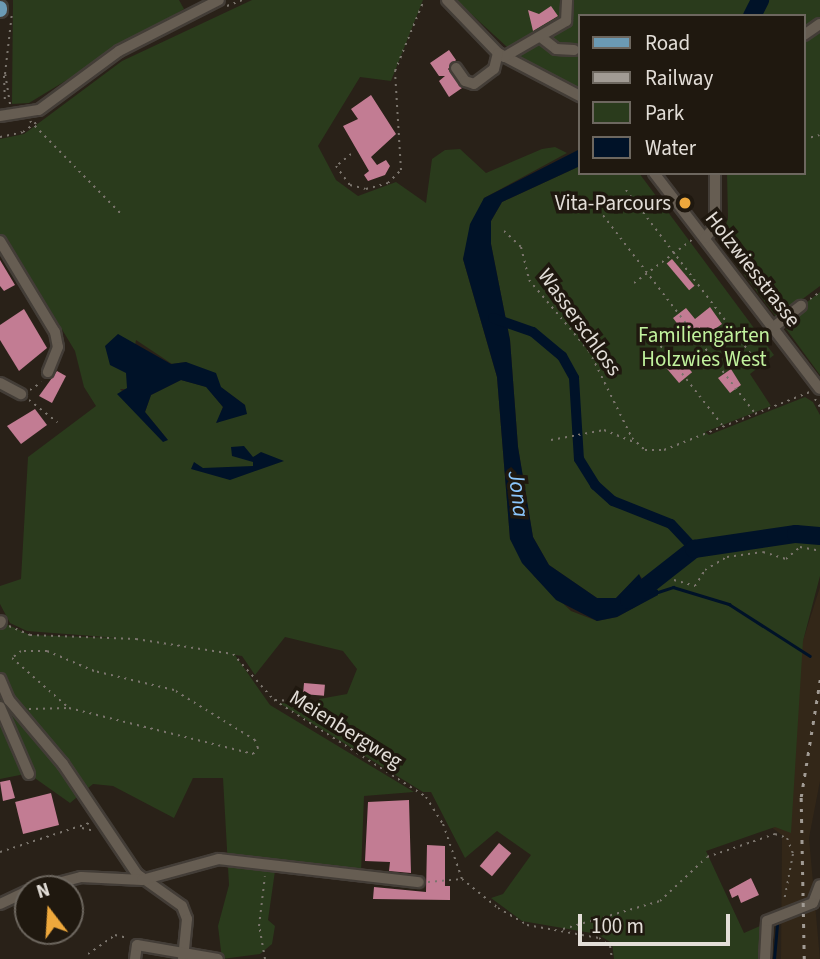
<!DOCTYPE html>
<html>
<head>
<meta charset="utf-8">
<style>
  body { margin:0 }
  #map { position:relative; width:820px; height:959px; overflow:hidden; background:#292118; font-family:"Source Sans 3",sans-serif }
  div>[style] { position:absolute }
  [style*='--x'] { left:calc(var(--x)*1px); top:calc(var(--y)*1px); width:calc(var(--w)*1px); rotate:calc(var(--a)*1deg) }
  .built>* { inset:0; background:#332718 }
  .green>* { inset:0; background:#2a3b1c }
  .water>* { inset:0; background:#001228 }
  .stream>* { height:2.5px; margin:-1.25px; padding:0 1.25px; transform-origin:1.25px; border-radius:1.25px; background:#001228 }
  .canal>* { height:10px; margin:-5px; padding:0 5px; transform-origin:5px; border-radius:5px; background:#001228 }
  .river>* { height:18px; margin:-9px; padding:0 9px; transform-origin:9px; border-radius:9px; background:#001228 }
  .building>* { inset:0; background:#c27c93; transform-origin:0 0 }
  .path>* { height:2px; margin-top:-1px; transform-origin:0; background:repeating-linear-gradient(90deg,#7b756d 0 2px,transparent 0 7px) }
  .roads { filter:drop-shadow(2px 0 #433d37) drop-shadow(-2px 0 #433d37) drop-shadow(0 2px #433d37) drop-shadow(0 -2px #433d37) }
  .minor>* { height:10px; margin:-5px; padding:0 5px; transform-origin:5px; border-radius:5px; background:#665d52 }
  .major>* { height:14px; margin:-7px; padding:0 7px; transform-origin:7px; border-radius:7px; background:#6b9ab4 }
  .rail>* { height:2.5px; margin-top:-1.25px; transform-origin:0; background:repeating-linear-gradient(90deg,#a19b94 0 3.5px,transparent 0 10.5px) }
  .dots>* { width:19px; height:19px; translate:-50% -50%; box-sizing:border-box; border:4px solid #1f180f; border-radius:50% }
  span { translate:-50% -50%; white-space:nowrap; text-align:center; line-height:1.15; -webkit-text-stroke:7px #1f180f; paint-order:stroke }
  .poi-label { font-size:21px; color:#e3ded8 }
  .right { translate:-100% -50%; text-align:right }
  .street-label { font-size:21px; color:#e3ded8 }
  .park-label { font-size:21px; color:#c1f29d }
  .water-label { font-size:23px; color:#8cc7fd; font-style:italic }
  .legend { position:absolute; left:578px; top:14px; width:228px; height:161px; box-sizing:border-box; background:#1f180f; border:2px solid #6d675f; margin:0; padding:9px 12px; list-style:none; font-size:21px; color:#e3ded8 }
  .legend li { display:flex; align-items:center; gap:14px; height:35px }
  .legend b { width:35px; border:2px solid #6d675f }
  .north { position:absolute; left:14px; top:875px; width:70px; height:70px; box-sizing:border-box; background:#1f180f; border:2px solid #6d675f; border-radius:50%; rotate:343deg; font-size:19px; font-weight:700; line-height:28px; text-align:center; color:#e3ded8 }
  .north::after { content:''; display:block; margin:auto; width:24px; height:32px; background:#eea83c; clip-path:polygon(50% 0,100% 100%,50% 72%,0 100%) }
  .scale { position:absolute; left:578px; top:914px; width:152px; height:32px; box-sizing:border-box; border:4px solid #e3ded8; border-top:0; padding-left:9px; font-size:21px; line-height:24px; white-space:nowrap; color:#e3ded8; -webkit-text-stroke:5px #1f180f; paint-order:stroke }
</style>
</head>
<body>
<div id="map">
  <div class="built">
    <i style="clip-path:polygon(820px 587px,820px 781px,809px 838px,820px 959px,781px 959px,782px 835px,721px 791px,799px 653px)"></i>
  </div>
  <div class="green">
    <i style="clip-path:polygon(13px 0,179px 0,184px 9px,29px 103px,12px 104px)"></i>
    <i style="clip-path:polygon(evenodd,252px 0,423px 0,391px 81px,360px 77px,318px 146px,336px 180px,358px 196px,396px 182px,426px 203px,432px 159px,445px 150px,460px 149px,486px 173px,542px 149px,555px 147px,567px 153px,484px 198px,463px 259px,497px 377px,510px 539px,534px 576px,571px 611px,597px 621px,617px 617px,658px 594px,639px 575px,616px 598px,597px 598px,549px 565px,533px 537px,518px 447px,510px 340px,491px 244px,491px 221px,502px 202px,580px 166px,580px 173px,639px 173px,774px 355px,750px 374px,771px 406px,705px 432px,709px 435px,805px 397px,813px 402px,820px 415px,820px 576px,803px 641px,791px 833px,775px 827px,706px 851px,744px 933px,760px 926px,762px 959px,614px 959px,612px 943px,597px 934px,522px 921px,491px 898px,503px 894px,531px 855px,497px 831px,465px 858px,431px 792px,423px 792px,279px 703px,318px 705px,319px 699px,347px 694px,357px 669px,343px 651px,285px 637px,255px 675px,242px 656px,235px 655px,270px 705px,414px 792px,364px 796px,361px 873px,276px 864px,268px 920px,275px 926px,272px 944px,260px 954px,222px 959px,218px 926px,229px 885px,223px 778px,193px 778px,174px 818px,113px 786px,93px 784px,70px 803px,29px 774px,0 705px,0 621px,30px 635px,119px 638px,27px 631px,10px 623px,0 604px,0 586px,21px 579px,28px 457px,96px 406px,84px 387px,75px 351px,8px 240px,0 236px,0 139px,24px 134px,122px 61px,252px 0,136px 340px,172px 364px,186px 362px,245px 405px,217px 423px,223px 407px,207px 387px,181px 380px,151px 395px,145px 412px,168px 440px,120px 389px,127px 389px,136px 340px)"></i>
    <i style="clip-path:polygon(456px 0,820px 0,820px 286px,777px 318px,720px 243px,728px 218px,727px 173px,804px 173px,804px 16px,580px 16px,580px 89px,520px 59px)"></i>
    <i style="clip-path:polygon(820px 292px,820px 375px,781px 322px)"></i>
    <i style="clip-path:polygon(0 712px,25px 774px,0 779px)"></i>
  </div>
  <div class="water">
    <i style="clip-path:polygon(580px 149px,580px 166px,502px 202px,491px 221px,491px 244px,510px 340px,518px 447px,533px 537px,549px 565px,597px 598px,616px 598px,639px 574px,644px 585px,658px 590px,658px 595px,617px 617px,597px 621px,556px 600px,522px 563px,510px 539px,497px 377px,463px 259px,470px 224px,484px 198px)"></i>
    <i style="clip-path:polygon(118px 334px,171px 364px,186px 362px,216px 373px,221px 387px,245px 405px,247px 414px,216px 423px,223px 407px,206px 387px,181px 380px,151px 395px,145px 412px,168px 440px,163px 442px,117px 394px,127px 388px,126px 373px,110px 365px,105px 346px)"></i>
    <i style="clip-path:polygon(244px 446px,253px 457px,261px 452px,284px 461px,230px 480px,191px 469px,194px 462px,203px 468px,253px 466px,253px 462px,232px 456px,231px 447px)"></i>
  </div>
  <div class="stream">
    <i style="--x:658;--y:592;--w:16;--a:-18"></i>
    <i style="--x:673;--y:587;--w:59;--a:16.9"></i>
    <i style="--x:729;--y:604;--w:96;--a:32.7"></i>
    <i style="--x:774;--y:959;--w:36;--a:-85"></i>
  </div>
  <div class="canal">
    <i style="--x:493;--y:318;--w:42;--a:19.3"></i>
    <i style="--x:533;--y:332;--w:38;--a:40"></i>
    <i style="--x:562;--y:356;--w:25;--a:61"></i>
    <i style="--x:574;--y:378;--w:81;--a:86.5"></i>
    <i style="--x:579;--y:459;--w:31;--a:58"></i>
    <i style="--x:595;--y:485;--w:24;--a:42"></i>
    <i style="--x:613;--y:501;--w:62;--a:21.6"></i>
    <i style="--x:671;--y:524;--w:34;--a:47"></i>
  </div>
  <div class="river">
    <i style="--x:752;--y:16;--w:18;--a:-63"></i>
    <i style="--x:629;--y:600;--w:83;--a:-38.1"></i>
    <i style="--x:694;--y:549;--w:103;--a:-8.4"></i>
    <i style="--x:796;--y:534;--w:24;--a:5"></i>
  </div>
  <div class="building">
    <i style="clip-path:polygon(551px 6px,558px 16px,533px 31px,528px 10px,539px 14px)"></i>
    <i style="clip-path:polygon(449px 50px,456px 60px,448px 69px,462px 88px,449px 97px,439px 81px,445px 76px,439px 76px,430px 63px)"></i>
    <i style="clip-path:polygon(371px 95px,396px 134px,371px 157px,377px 165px,386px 160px,390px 166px,385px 175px,368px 181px,364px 175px,369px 171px,343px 126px,358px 119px,351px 109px)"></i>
    <i style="left:672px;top:259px;width:35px;height:7px;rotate:50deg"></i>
    <i style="clip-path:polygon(0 260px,15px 285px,4px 291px,0 286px)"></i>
    <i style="clip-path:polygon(710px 307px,722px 324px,701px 339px,694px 328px,685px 334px,673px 318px,686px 308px,695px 319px)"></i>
    <i style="clip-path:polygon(24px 309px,47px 348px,19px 371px,0 340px,0 325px)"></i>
    <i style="left:676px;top:353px;width:25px;height:17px;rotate:50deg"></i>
    <i style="clip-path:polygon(731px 369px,741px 385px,730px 393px,718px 378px)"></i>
    <i style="clip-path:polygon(57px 371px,66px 376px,52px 403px,39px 396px)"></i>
    <i style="clip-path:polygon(35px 409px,47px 425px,21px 444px,7px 426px)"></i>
    <i style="left:304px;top:683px;width:21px;height:11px;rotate:5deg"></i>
    <i style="clip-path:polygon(10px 780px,15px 798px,3px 801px,0 782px)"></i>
    <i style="left:51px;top:793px;width:33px;height:37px;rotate:76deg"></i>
    <i style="clip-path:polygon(409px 800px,411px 873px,389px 871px,390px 862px,365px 861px,368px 802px)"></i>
    <i style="left:499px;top:843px;width:16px;height:30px;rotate:40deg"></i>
    <i style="clip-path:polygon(427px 845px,445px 846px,445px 886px,450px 886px,450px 900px,373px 899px,374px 887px,426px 892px)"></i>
    <i style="clip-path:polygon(751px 878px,759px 895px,741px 903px,738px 895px,732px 898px,729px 890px)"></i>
  </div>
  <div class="path">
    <i style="--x:227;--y:6;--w:17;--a:-21"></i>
    <i style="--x:4;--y:76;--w:28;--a:88"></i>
    <i style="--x:10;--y:104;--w:30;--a:-99"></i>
    <i style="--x:5;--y:74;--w:61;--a:-83.5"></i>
    <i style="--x:30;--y:121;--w:132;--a:45.6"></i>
    <i style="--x:0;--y:137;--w:24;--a:-12"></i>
    <i style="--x:23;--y:132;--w:19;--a:-36"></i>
    <i style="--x:804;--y:139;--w:16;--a:-14"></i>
    <i style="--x:351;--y:154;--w:19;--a:141"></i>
    <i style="--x:336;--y:166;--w:24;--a:54"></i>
    <i style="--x:350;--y:185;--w:16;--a:14"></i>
    <i style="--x:366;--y:189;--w:23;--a:-15"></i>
    <i style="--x:388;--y:183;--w:18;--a:-45"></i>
    <i style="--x:401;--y:170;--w:99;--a:-93.5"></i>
    <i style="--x:395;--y:71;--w:77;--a:-67.8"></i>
    <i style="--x:626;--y:190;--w:223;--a:52.7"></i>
    <i style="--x:599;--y:210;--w:255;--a:52.5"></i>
    <i style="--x:504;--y:231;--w:23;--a:43"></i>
    <i style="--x:521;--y:247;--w:34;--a:76"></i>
    <i style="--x:529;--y:280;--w:93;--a:49.8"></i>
    <i style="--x:589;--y:351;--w:97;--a:63.7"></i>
    <i style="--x:632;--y:438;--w:18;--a:43"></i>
    <i style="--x:645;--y:450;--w:19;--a:0"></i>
    <i style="--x:664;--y:450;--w:157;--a:-21.7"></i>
    <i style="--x:634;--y:283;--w:74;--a:-36.7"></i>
    <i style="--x:810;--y:299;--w:12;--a:-35"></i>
    <i style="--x:652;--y:335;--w:114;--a:52.1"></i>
    <i style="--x:30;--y:390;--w:14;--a:-34"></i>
    <i style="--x:815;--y:399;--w:9;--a:58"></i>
    <i style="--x:29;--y:400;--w:36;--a:38"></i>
    <i style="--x:551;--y:440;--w:54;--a:-10.7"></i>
    <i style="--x:604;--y:430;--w:32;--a:22"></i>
    <i style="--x:674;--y:580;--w:22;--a:16"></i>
    <i style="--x:695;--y:586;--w:19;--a:-58"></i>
    <i style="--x:705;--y:570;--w:26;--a:-31"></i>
    <i style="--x:727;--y:557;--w:36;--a:-8"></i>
    <i style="--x:763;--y:552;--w:24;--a:17"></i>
    <i style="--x:786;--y:559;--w:18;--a:-41"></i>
    <i style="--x:800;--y:547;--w:20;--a:11"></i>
    <i style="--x:9;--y:626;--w:23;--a:23"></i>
    <i style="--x:30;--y:635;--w:106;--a:2.2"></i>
    <i style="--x:136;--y:639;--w:98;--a:8.8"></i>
    <i style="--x:233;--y:654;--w:62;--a:48.3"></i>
    <i style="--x:274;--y:700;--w:180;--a:32.5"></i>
    <i style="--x:426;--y:797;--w:32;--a:58"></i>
    <i style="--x:443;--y:824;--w:58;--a:70.9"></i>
    <i style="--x:462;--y:879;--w:46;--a:38.9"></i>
    <i style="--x:498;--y:908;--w:34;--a:30"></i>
    <i style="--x:527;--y:925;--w:73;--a:10.2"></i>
    <i style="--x:599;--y:938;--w:14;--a:36"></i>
    <i style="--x:610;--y:946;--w:13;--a:81"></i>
    <i style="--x:275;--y:700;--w:40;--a:2.9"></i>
    <i style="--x:29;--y:709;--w:40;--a:-1.4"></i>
    <i style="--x:69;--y:708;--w:190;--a:14"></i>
    <i style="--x:253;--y:754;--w:8;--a:-50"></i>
    <i style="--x:258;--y:748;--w:9;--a:-111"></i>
    <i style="--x:255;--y:740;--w:95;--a:-148.3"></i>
    <i style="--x:174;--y:690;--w:82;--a:-166.6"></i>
    <i style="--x:94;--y:671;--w:51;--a:-156.9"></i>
    <i style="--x:47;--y:651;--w:26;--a:180"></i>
    <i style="--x:21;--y:651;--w:11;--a:142"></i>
    <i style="--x:12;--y:658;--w:76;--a:41.3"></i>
    <i style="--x:82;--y:828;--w:12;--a:14"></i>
    <i style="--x:0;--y:852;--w:94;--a:-18"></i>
    <i style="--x:428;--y:882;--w:33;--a:-5"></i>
    <i style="--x:563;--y:929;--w:101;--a:-16.1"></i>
    <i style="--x:660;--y:901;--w:64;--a:-43.1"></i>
    <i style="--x:707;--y:857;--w:72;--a:-18.7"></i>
    <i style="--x:775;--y:834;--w:13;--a:18"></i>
    <i style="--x:787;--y:838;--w:17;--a:69"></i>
    <i style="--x:793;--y:854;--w:48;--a:100.8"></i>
    <i style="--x:88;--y:954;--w:33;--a:-35"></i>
    <i style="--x:115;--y:935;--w:13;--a:13"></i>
    <i style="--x:265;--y:959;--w:34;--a:-100"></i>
    <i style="--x:259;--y:926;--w:50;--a:-83.2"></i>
  </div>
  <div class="roads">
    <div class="minor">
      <i style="--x:447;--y:0;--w:74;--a:46.1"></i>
      <i style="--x:498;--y:53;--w:93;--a:27.7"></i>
      <i style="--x:804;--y:35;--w:19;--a:-35"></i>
      <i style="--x:542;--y:38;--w:18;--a:38"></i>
      <i style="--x:556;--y:49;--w:18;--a:3"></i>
      <i style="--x:504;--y:57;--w:72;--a:-30.1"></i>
      <i style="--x:566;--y:21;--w:21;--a:-87"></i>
      <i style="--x:456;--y:68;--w:16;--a:55"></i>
      <i style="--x:465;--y:81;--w:9;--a:18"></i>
      <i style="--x:474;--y:84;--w:25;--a:-37"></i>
      <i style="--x:494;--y:69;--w:16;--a:-76"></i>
      <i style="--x:0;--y:116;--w:39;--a:-9"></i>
      <i style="--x:39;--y:110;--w:99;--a:-36.4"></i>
      <i style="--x:119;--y:51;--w:112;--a:-27"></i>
      <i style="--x:654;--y:173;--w:272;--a:52.5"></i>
      <i style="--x:705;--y:238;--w:16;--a:-50"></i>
      <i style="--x:715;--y:226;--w:53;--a:-90"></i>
      <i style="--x:0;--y:241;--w:106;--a:58.9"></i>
      <i style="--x:55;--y:332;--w:15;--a:79"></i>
      <i style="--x:58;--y:347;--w:27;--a:112"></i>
      <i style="--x:775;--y:326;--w:33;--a:-38"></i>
      <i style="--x:0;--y:383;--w:24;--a:28"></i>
      <i style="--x:0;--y:623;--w:2;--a:-63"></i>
      <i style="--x:0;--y:679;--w:23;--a:67"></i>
      <i style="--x:9;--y:700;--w:84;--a:49.8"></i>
      <i style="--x:63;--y:764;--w:133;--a:56.1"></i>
      <i style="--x:137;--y:874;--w:55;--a:35.4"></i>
      <i style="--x:182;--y:906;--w:14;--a:69"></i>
      <i style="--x:187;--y:919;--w:40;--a:95.7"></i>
      <i style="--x:0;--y:707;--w:73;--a:66.6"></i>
      <i style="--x:35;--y:889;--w:48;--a:-14.6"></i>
      <i style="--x:81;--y:877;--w:61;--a:2.8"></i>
      <i style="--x:142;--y:880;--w:80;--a:-15.3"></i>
      <i style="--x:219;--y:859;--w:201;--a:6.6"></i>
      <i style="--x:813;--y:903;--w:19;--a:-69"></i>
      <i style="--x:0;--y:904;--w:31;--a:-25"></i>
      <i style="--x:135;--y:959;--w:14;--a:-82"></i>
      <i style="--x:137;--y:945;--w:82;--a:9.8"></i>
      <i style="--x:765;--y:959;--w:38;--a:-87"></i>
      <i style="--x:767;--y:921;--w:49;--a:-21.4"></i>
    </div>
    <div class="major">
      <i style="--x:0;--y:8;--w:2;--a:90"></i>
    </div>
  </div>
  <div class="rail">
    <i style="--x:804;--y:959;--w:162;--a:-91.1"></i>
    <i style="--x:801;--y:797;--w:119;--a:-80.8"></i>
  </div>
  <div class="dots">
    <i style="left:685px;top:203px;background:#eea83c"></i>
  </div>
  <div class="poi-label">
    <span class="right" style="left:671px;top:203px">Vita-Parcours</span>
  </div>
  <div class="street-label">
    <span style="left:753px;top:269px;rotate:52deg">Holzwiesstrasse</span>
    <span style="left:580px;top:322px;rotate:54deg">Wasserschloss</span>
    <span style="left:346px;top:729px;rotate:32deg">Meienbergweg</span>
  </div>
  <div class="park-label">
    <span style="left:704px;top:347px">Familiengärten<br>Holzwies West</span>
  </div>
  <div class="water-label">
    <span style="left:518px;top:494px;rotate:83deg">Jona</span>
  </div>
  <ul class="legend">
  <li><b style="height:9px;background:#6b9ab4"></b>Road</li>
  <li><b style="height:9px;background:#a19b94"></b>Railway</li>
  <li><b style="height:19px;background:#2a3b1c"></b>Park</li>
  <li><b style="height:19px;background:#001228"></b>Water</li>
  </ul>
  <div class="north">N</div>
  <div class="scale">100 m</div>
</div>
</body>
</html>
